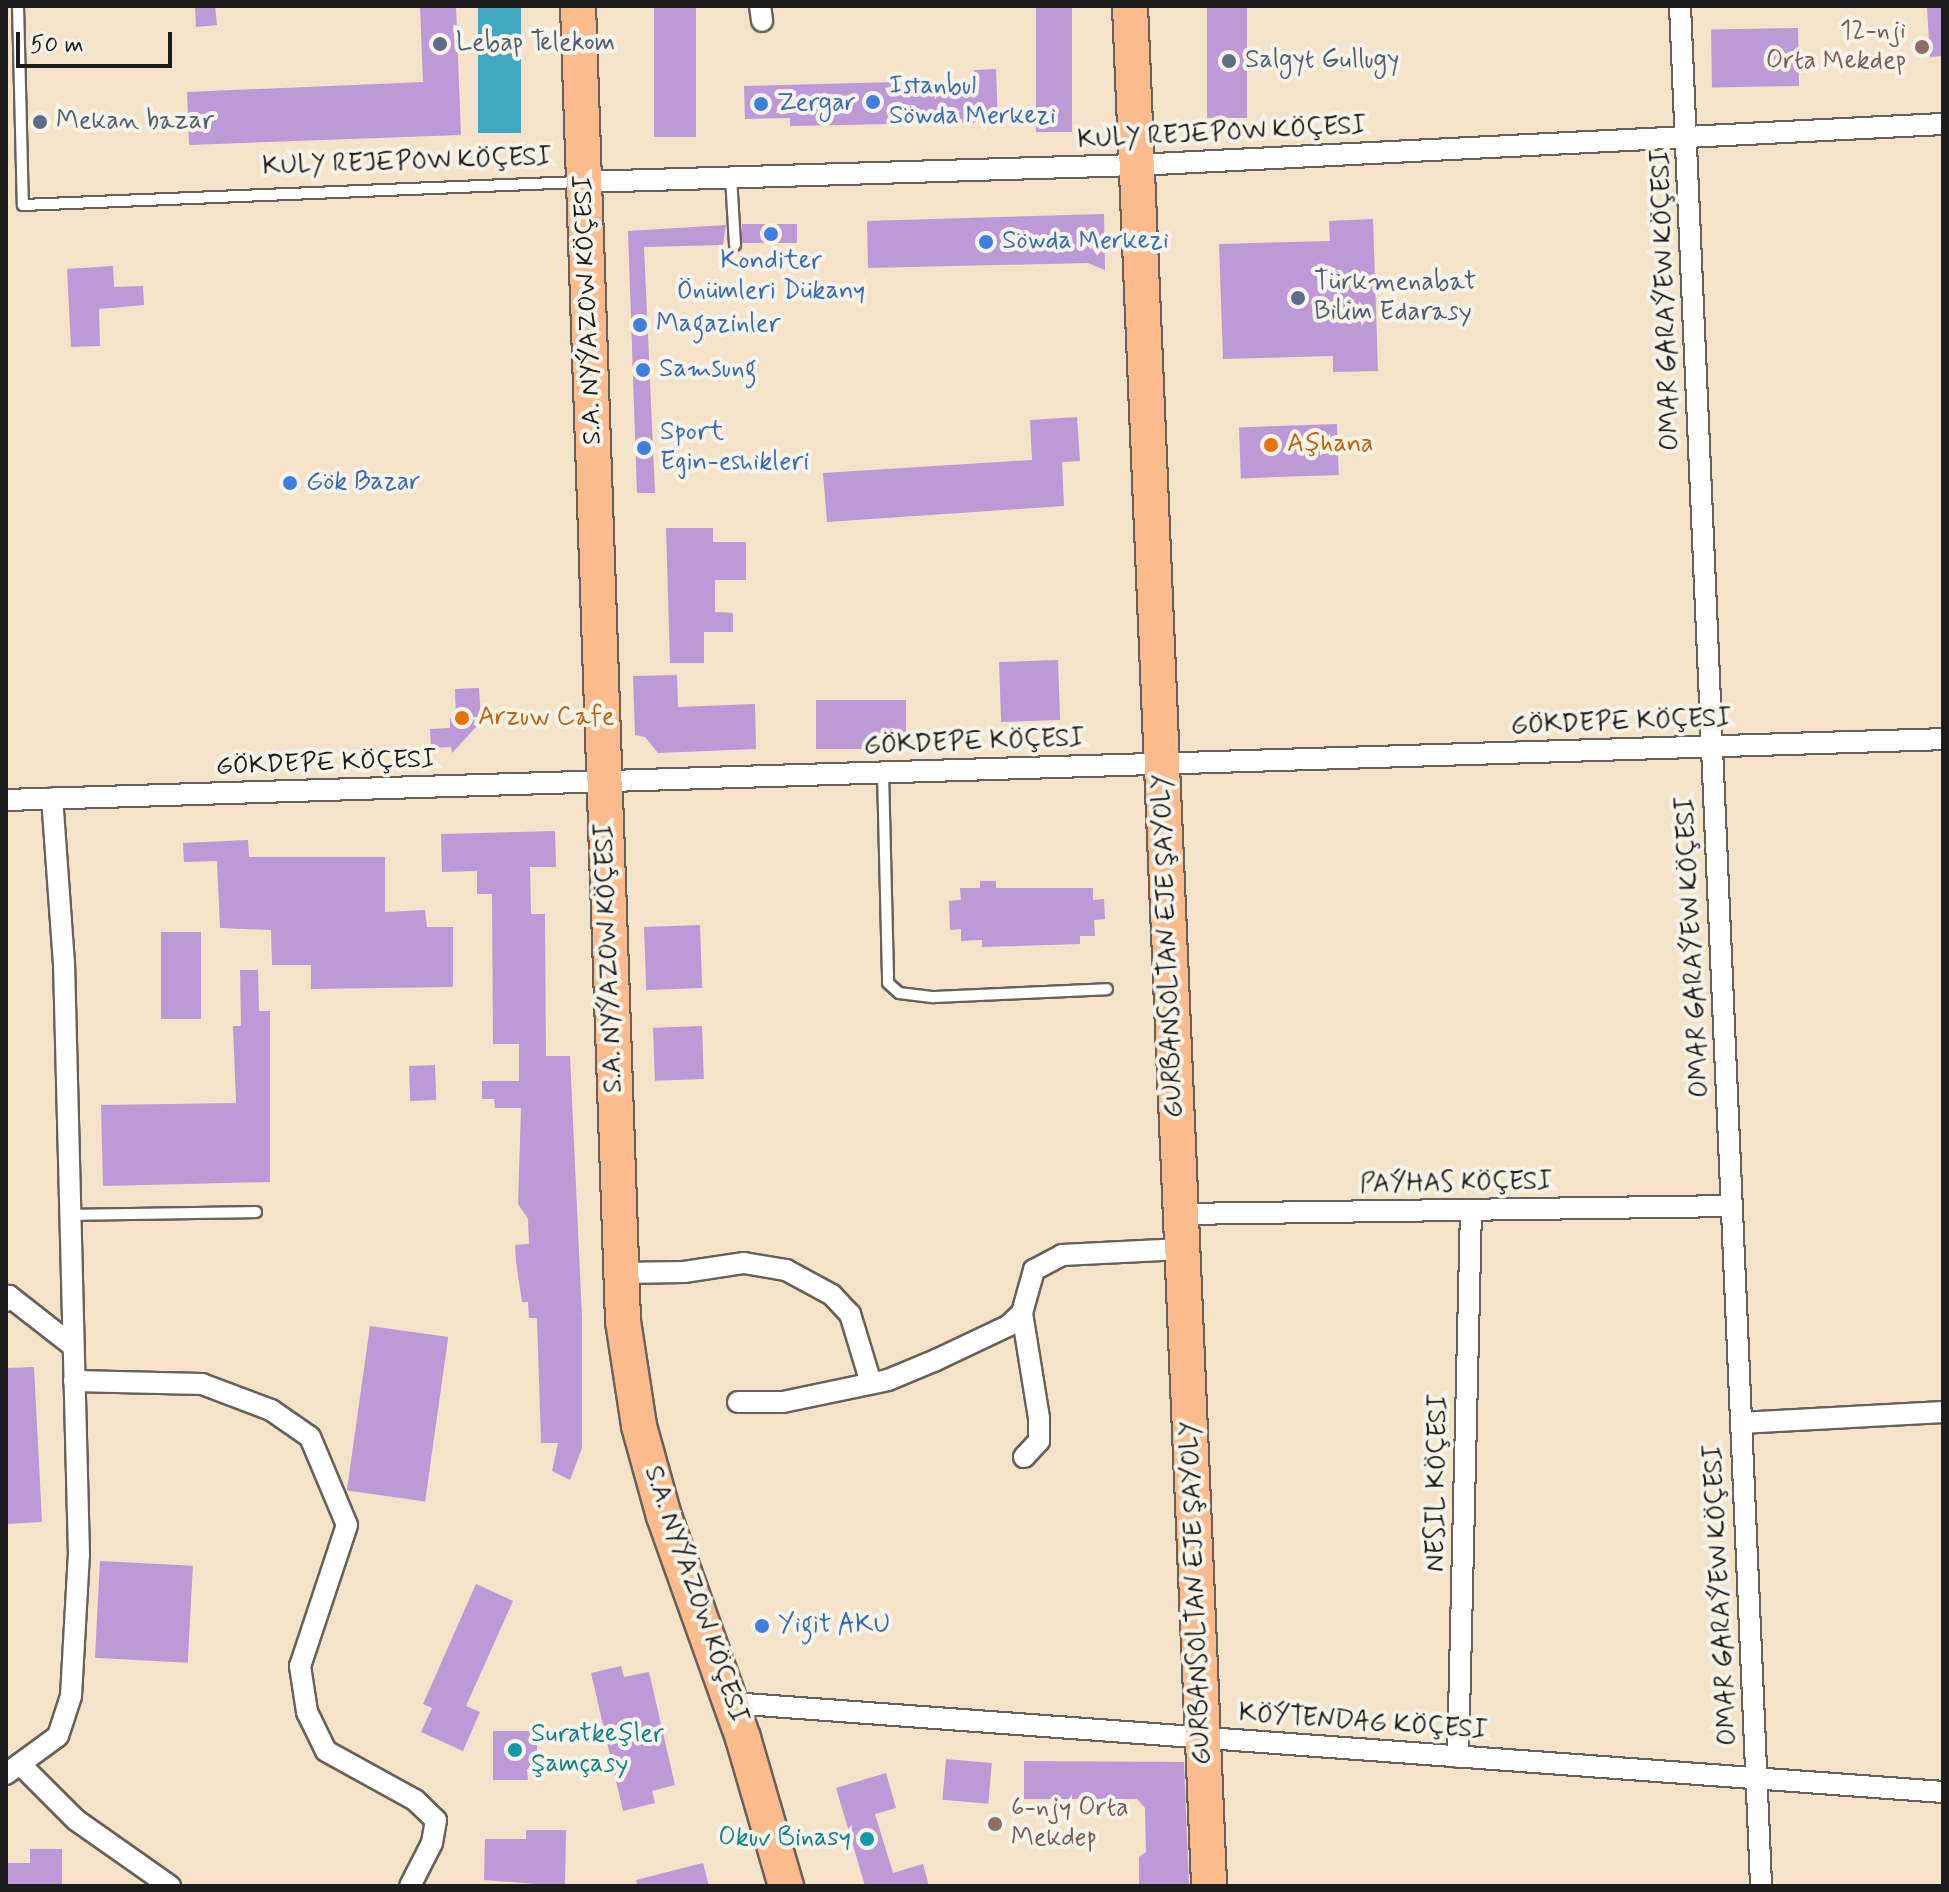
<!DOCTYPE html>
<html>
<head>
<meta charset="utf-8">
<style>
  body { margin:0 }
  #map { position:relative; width:1949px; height:1892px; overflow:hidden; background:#f4e2c9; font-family:Mynerve,sans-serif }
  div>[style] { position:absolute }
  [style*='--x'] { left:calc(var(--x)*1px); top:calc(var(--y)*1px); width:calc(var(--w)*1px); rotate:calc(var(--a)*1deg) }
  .water>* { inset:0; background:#40a8c0; transform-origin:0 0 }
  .building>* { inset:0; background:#be99d8; transform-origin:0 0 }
  .roads { filter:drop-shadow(2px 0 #686159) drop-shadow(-2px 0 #686159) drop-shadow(0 2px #686159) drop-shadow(0 -2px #686159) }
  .service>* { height:10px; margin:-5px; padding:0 5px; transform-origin:5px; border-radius:5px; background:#fff }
  .minor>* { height:20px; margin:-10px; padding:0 10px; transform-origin:10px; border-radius:10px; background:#fff }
  .primary>* { height:34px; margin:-17px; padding:0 17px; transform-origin:17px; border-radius:17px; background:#fbbb8c }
  .dots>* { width:22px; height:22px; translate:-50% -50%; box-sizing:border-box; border:4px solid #f7f3e8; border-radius:50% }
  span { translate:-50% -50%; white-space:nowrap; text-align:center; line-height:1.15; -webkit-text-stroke:8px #f7f3e8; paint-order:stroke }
  .education-label { font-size:26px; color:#785e54 }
  .right { translate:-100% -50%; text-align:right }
  .left { translate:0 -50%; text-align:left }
  .service-label { font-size:26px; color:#4e5e75 }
  .shop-label { font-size:26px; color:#366cbe }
  .street-label { font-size:26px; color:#1c1c1c }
  .food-label { font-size:26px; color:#c56008 }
  .culture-label { font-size:26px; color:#0d838f }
  .frame { position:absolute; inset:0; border:8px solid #1c1c1c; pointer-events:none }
  .scale { position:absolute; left:16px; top:32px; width:156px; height:36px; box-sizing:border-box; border:4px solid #1c1c1c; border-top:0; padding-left:10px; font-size:24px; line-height:28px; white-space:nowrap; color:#1c1c1c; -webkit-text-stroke:6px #f7f3e8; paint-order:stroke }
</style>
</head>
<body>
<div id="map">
  <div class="water">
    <i style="left:478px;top:6px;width:43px;height:127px"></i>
  </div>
  <div class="building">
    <i style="clip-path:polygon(195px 6px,215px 6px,217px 25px,196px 27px)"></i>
    <i style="clip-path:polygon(420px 6px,456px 6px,461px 135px,189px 145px,187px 92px,423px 82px)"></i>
    <i style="left:654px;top:6px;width:42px;height:131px"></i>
    <i style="left:1036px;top:6px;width:36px;height:126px"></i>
    <i style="left:1207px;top:6px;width:40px;height:112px"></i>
    <i style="clip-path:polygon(1927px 6px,1943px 6px,1943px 56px,1930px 57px)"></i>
    <i style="left:1798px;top:28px;width:58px;height:87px;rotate:89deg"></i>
    <i style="clip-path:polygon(996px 69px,998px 122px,790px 126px,790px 118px,745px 119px,744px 86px,974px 80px,974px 70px)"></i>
    <i style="clip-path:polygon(1104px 214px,1105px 270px,1088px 263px,868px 268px,867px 221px)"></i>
    <i style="clip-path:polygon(1373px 219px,1378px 371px,1333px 372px,1333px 356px,1223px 359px,1219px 244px,1330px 241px,1329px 221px)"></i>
    <i style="left:797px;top:224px;width:19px;height:55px;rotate:90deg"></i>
    <i style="clip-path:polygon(726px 225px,723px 245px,644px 247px,655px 493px,637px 493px,628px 231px)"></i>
    <i style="clip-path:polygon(113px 266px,114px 287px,143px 286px,144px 305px,99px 309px,100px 346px,71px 347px,67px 269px)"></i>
    <i style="clip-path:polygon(1077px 417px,1080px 461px,1062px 462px,1064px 506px,827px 522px,823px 473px,1032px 460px,1030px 420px)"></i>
    <i style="left:1337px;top:424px;width:51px;height:98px;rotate:88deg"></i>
    <i style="clip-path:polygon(666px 528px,713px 528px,713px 542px,746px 542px,746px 580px,715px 580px,715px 612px,733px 613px,733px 632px,704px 632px,704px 663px,670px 663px)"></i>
    <i style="left:1058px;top:660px;width:60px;height:59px;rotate:88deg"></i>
    <i style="clip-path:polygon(677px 675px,678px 707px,755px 704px,756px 749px,658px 753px,645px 737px,635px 735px,633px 676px)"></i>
    <i style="clip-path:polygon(479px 688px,481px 717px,472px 717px,477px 726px,452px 753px,451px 747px,431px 748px,430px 729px,450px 728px,450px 718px,456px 718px,455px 689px)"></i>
    <i style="left:906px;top:700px;width:49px;height:90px;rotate:90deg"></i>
    <i style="clip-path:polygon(555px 831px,556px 867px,530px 867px,531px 914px,545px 914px,546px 1056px,570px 1056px,582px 1317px,582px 1448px,570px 1480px,552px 1471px,558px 1443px,541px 1443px,537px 1318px,529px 1318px,528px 1302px,522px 1302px,516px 1262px,515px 1245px,529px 1244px,528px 1219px,518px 1204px,521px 1108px,495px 1108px,494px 1099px,482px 1099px,482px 1081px,519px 1081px,519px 1044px,493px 1044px,492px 894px,477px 894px,477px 871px,442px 872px,441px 834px)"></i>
    <i style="clip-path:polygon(248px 840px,249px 857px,385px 857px,385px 912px,425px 910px,427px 927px,453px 927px,453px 987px,311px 989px,311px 965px,272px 965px,271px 930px,220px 928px,217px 861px,184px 862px,183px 843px)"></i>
    <i style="clip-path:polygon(980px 881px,996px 881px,996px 888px,1093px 888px,1093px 900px,1104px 899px,1105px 919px,1094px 920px,1095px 936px,1080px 936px,1080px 944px,982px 947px,982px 940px,961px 941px,961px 929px,950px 930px,949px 901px,961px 900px,960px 888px,980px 888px)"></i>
    <i style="left:700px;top:925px;width:63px;height:56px;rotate:88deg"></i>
    <i style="left:161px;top:932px;width:40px;height:87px"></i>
    <i style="clip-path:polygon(240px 970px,258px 970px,259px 1011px,270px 1011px,270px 1182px,103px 1186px,101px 1105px,236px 1103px,233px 1026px,241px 1026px)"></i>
    <i style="left:702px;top:1026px;width:53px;height:49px;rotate:88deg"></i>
    <i style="left:435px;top:1065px;width:35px;height:26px;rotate:88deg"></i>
    <i style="left:370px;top:1326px;width:79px;height:166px;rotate:8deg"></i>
    <i style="clip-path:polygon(34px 1367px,42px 1522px,6px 1524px,6px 1368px)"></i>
    <i style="left:100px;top:1561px;width:93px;height:97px;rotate:3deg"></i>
    <i style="clip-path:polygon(476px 1584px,513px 1601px,466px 1706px,480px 1712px,463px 1751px,421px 1732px,432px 1708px,423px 1704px)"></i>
    <i style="clip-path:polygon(621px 1666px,624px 1677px,649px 1672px,675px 1785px,652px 1791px,655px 1803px,623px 1811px,591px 1673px)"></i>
    <i style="clip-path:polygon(493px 1731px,537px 1731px,537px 1769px,527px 1769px,528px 1780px,493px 1780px)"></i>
    <i style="left:946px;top:1759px;width:46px;height:41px;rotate:5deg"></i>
    <i style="clip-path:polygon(1024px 1761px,1184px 1762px,1189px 1886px,1139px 1886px,1139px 1857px,1146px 1852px,1145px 1808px,1137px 1799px,1024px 1799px)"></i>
    <i style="clip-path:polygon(886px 1773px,896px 1808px,875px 1814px,893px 1873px,923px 1864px,929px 1886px,865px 1886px,836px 1788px)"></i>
    <i style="clip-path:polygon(526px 1830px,566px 1830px,565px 1886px,484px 1880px,485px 1839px,526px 1839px)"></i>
    <i style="clip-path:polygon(30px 1849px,62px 1849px,62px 1886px,6px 1886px,6px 1863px,30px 1863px)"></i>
    <i style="clip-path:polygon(703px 1863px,709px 1886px,637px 1886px,636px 1880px)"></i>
  </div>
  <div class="roads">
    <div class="service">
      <i style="--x:18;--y:6;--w:199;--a:88.6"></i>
      <i style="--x:23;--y:205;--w:555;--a:-2.37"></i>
      <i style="--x:731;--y:177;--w:68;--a:86.6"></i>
      <i style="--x:883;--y:772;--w:211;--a:88.6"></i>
      <i style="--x:888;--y:983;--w:15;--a:42"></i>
      <i style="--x:899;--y:993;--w:35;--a:7"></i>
      <i style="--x:934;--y:997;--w:173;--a:-2.6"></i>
      <i style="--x:70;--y:1215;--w:186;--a:-0.9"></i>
    </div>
    <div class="minor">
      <i style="--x:760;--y:6;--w:15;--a:82"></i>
      <i style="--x:1680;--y:6;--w:1882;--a:87.53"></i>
      <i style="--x:585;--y:182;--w:551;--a:-1.77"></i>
      <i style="--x:1136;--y:165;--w:808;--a:-2.91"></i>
      <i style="--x:6;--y:800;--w:1938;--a:-1.8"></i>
      <i style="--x:1181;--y:1214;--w:550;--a:-0.83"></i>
      <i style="--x:621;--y:1273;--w:63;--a:-0.9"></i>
      <i style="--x:684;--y:1272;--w:61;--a:-8.5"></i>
      <i style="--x:744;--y:1263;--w:43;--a:9.5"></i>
      <i style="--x:786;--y:1270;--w:52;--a:28.5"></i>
      <i style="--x:832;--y:1295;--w:26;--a:47"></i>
      <i style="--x:850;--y:1314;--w:72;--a:73.1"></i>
      <i style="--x:6;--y:1301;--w:6;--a:-59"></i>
      <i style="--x:9;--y:1296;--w:81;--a:38"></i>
      <i style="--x:1022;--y:1313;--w:106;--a:80.8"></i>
      <i style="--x:1039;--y:1418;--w:23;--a:90"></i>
      <i style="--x:1039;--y:1441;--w:22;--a:133"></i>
      <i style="--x:74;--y:1381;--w:128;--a:1.3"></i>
      <i style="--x:202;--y:1384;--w:74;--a:20.6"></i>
      <i style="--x:271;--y:1410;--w:47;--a:34.7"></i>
      <i style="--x:310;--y:1437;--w:95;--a:67.2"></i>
      <i style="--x:347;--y:1525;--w:149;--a:108.4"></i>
      <i style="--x:300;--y:1666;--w:47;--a:81.3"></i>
      <i style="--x:307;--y:1712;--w:43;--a:64"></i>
      <i style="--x:326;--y:1751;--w:102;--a:28.8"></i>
      <i style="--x:415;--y:1800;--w:29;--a:44"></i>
      <i style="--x:436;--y:1820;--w:23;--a:100"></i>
      <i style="--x:432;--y:1843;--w:48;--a:117.1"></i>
      <i style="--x:738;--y:1402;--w:45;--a:0"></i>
      <i style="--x:783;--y:1402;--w:107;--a:-11.8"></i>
      <i style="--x:888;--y:1380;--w:52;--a:-22.6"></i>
      <i style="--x:936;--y:1360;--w:80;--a:-25.3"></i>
      <i style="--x:1008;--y:1326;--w:19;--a:-43"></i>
      <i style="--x:1022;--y:1313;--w:45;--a:-74.4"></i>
      <i style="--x:1034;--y:1270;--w:32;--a:-28"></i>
      <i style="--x:1062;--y:1255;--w:120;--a:-2.9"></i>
      <i style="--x:1741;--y:1423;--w:202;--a:-3.1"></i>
      <i style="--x:731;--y:1703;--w:1215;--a:4.2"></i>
      <i style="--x:1458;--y:1757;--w:547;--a:-88.64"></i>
      <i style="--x:20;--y:1764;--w:79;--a:45"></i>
      <i style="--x:76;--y:1820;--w:115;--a:35.1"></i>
      <i style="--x:6;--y:1774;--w:64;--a:-36.2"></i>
      <i style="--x:58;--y:1736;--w:42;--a:-72"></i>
      <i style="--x:71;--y:1696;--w:141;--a:-86.8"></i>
      <i style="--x:79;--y:1555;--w:591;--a:-91.45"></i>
      <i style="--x:64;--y:964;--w:166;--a:-94.1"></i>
    </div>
    <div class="primary">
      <i style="--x:578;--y:6;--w:1316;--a:88.04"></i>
      <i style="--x:623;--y:1321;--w:106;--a:81.3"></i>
      <i style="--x:639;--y:1426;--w:93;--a:74.5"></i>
      <i style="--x:664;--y:1516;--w:236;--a:70.4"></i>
      <i style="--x:743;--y:1738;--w:154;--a:73.8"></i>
      <i style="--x:1130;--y:6;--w:1882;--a:87.59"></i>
    </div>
  </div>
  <div class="dots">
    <i style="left:440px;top:44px;background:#5c6f8a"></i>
    <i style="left:1922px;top:47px;background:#8d6e63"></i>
    <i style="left:1229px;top:61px;background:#5c6f8a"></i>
    <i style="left:873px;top:102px;background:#3f7fe0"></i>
    <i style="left:761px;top:104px;background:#3f7fe0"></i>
    <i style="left:40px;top:122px;background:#5c6f8a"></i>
    <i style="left:771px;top:234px;background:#3f7fe0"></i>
    <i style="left:986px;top:242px;background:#3f7fe0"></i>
    <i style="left:1298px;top:298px;background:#5c6f8a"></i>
    <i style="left:640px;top:325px;background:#3f7fe0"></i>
    <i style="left:643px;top:370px;background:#3f7fe0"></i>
    <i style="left:1271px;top:445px;background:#e8710a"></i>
    <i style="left:644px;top:448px;background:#3f7fe0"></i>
    <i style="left:290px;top:483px;background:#3f7fe0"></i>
    <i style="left:462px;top:718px;background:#e8710a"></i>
    <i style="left:762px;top:1626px;background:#3f7fe0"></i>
    <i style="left:515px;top:1750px;background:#0f9aa8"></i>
    <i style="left:995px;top:1824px;background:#8d6e63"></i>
    <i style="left:867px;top:1839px;background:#0f9aa8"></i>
  </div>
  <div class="education-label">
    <span class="right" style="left:1906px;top:47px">12-nji<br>Orta Mekdep</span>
    <span class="left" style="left:1011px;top:1824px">6-njy Orta<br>Mekdep</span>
  </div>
  <div class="service-label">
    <span class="left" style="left:456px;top:44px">Lebap Telekom</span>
    <span class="left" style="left:1245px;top:61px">Salgyt Gullugy</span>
    <span class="left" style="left:56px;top:122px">Mekan bazar</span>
    <span class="left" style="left:1314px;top:298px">Türkmenabat<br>Bilim Edarasy</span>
  </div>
  <div class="shop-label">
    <span class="left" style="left:889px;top:102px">Istanbul<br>Söwda Merkezi</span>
    <span class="left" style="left:777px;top:104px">Zergar</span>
    <span class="left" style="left:1002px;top:242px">Söwda Merkezi</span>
    <span style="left:771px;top:277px">Konditer<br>Önümleri Dükany</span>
    <span class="left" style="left:656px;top:325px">Magazinler</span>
    <span class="left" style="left:659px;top:370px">Samsung</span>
    <span class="left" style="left:660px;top:448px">Sport<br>Egin-eshikleri</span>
    <span class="left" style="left:306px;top:483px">Gök Bazar</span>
    <span class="left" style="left:778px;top:1626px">Yigit AKU</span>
  </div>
  <div class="street-label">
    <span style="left:1222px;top:134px;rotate:-3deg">KULY REJEPOW KÖÇESI</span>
    <span style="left:407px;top:163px;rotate:-2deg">KULY REJEPOW KÖÇESI</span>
    <span style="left:1667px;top:300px;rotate:-92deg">OMAR GARAÝEW KÖÇESI</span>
    <span style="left:589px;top:310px;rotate:-92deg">S.A. NYÝAZOW KÖÇESI</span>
    <span style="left:1621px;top:723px;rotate:-2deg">GÖKDEPE KÖÇESI</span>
    <span style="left:974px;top:743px;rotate:-2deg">GÖKDEPE KÖÇESI</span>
    <span style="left:326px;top:764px;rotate:-2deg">GÖKDEPE KÖÇESI</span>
    <span style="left:1169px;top:946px;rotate:-92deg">GURBANSOLTAN EJE ŞAYOLY</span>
    <span style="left:1694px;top:947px;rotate:-93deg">OMAR GARAÝEW KÖÇESI</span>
    <span style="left:610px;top:958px;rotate:-92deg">S.A. NYÝAZOW KÖÇESI</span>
    <span style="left:1456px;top:1184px;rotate:-1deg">PAÝHAS KÖÇESI</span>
    <span style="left:1438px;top:1483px;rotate:-89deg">NESIL KÖÇESI</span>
    <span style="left:1197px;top:1593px;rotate:-92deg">GURBANSOLTAN EJE ŞAYOLY</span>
    <span style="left:695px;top:1595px;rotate:71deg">S.A. NYÝAZOW KÖÇESI</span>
    <span style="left:1722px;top:1595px;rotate:-93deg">OMAR GARAÝEW KÖÇESI</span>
    <span style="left:1363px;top:1723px;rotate:4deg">KÖÝTENDAG KÖÇESI</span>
  </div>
  <div class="food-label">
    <span class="left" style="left:1287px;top:445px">Aşhana</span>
    <span class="left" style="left:478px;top:718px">Arzuw Cafe</span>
  </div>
  <div class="culture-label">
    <span class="left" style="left:531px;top:1750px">Suratkeşler<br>Şamçasy</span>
    <span class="right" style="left:851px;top:1839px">Okuv Binasy</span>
  </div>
  <div class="frame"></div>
  <div class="scale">50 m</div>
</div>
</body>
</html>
